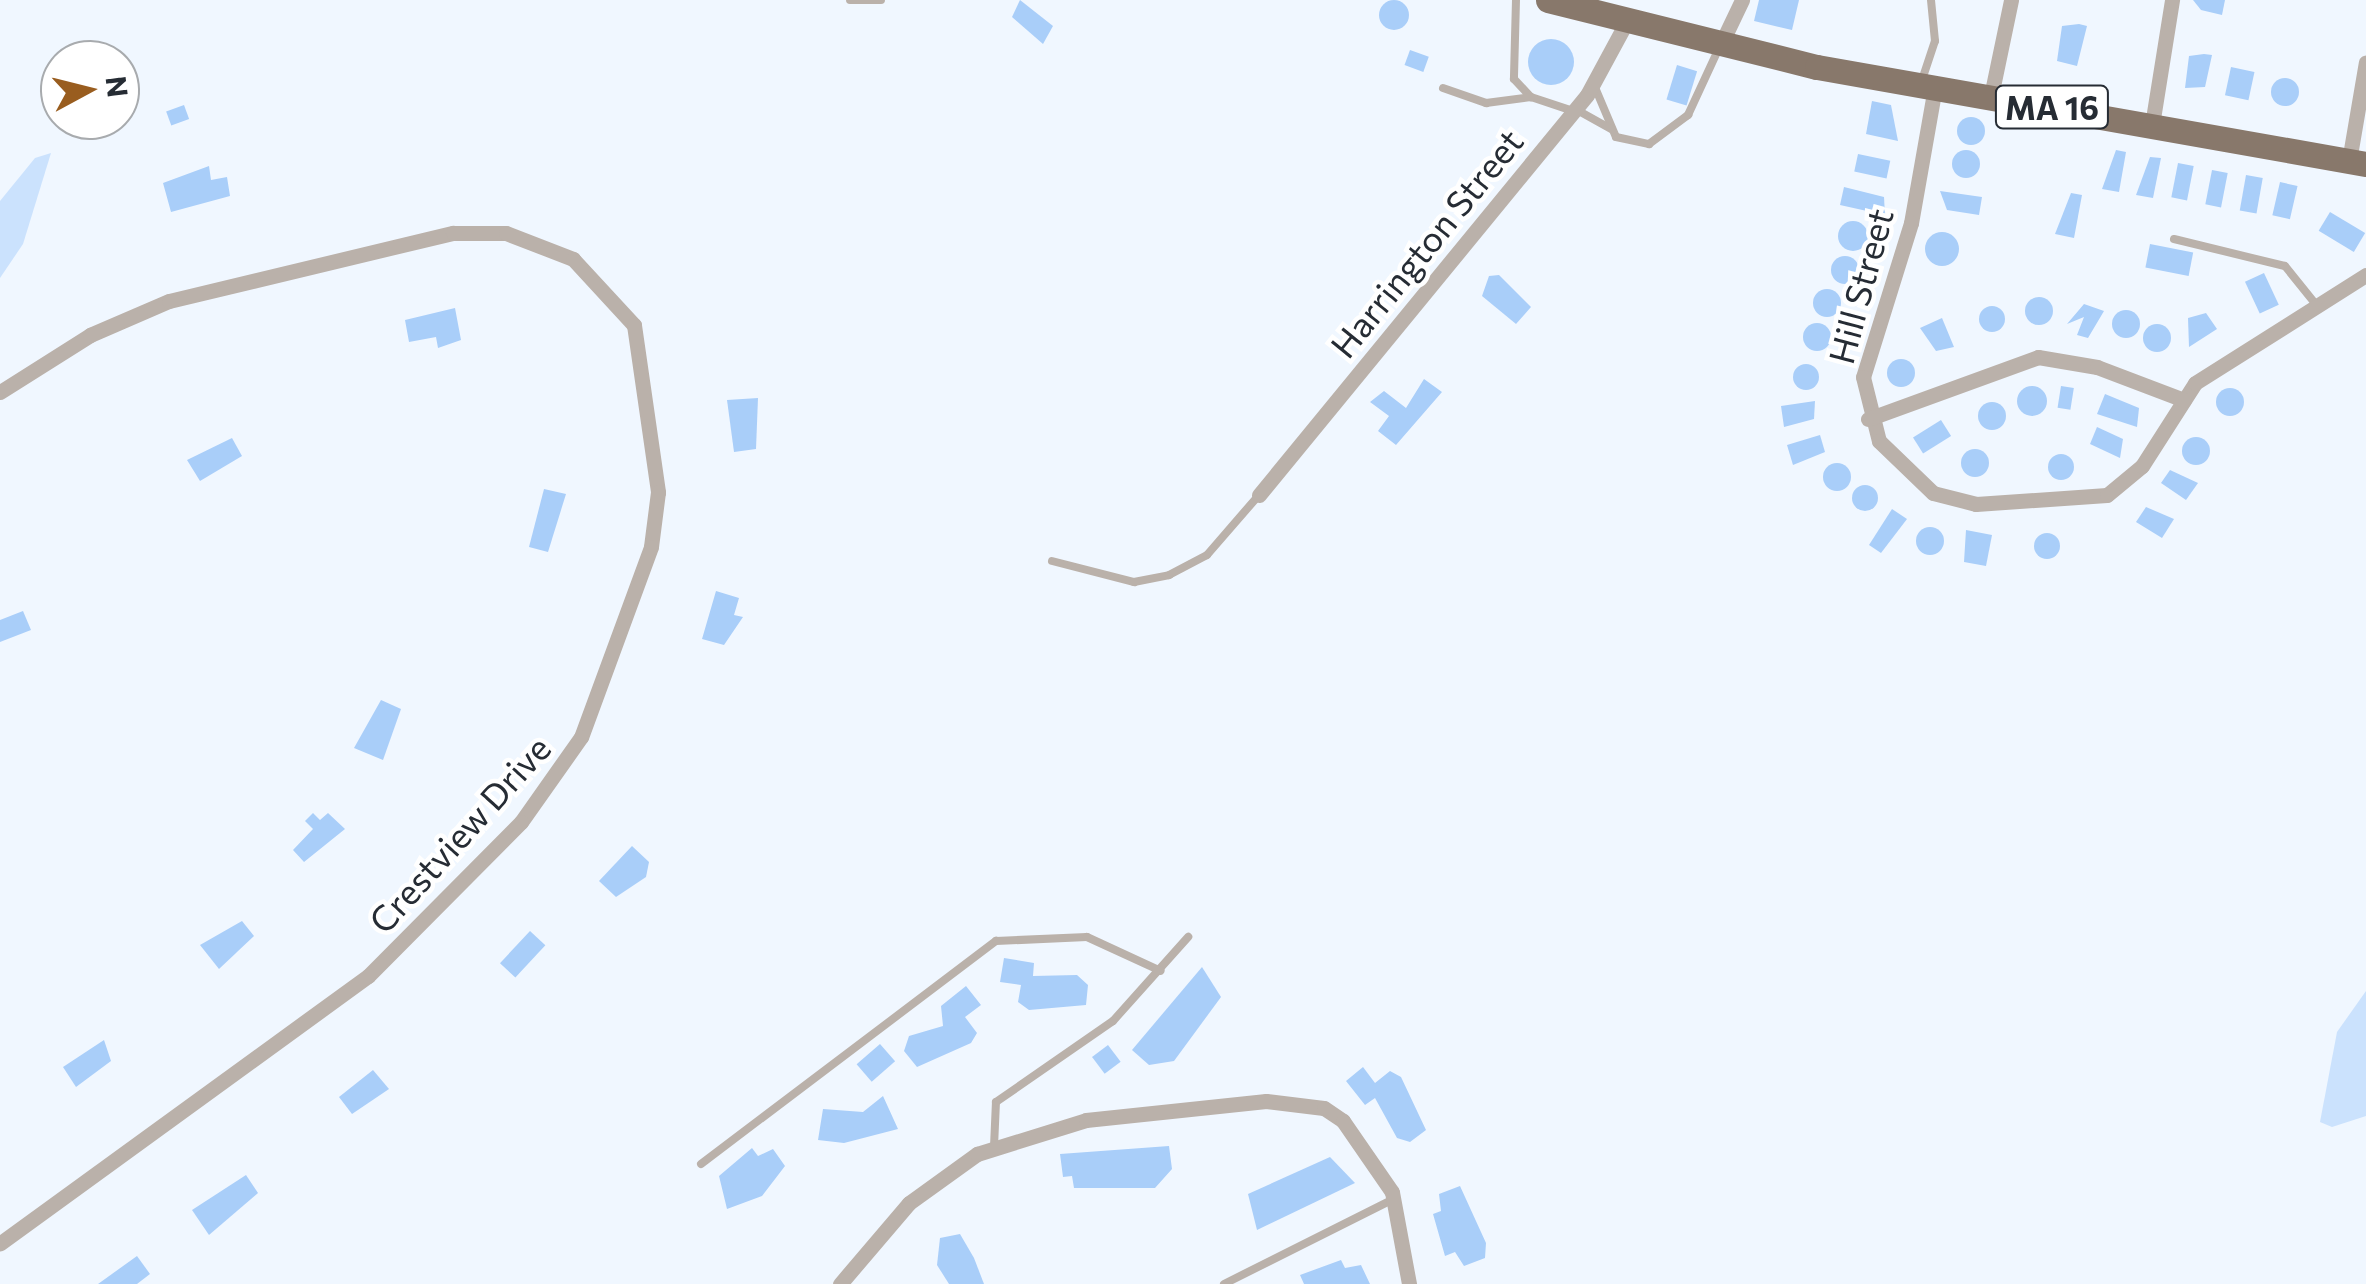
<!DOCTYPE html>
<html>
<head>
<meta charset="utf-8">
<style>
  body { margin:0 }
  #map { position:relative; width:2366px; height:1284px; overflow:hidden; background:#f0f7ff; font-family:Commissioner,sans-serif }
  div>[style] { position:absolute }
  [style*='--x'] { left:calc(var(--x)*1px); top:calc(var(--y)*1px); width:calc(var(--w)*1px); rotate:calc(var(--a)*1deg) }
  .green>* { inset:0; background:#cbe2fd }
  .building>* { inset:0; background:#a9cef9; transform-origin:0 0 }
  .round { border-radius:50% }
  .service>* { height:8px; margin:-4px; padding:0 4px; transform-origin:4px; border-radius:4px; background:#bab1aa }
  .minor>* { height:15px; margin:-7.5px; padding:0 7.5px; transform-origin:7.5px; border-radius:7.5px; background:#bab1aa }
  .primary>* { height:25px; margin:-12.5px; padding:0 12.5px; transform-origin:12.5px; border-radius:12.5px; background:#88786b }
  span { translate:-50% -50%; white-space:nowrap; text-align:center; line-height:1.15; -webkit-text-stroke:9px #fff; paint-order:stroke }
  .shield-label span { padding:2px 8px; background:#fff; border:2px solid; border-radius:8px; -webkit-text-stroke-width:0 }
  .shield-label { font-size:32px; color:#262c34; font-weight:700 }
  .street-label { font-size:35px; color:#262c34 }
  .north { position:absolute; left:40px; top:40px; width:100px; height:100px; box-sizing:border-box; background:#fff; border:2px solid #a8abae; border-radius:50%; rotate:83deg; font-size:28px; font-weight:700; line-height:40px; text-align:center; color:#262c34 }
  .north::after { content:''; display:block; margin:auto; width:35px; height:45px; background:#995d1f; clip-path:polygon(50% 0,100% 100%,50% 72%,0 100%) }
</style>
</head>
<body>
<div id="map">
  <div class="green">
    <i style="clip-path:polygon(51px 153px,23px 244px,0 278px,0 201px,35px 158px)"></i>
    <i style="clip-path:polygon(2366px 991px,2366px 1116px,2332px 1127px,2320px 1122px,2337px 1032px)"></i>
  </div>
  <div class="building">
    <i style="clip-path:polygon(1020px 0,1053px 26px,1043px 44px,1012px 17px)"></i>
    <i style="clip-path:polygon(1759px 0,1799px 0,1792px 30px,1754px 21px)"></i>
    <i style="clip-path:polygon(2193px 0,2225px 0,2222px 15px,2201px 10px)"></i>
    <i class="round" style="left:1379px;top:0;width:30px;height:30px"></i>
    <i style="clip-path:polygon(2079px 24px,2087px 26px,2077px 66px,2057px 61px,2062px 26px)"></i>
    <i class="round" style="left:1528px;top:39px;width:46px;height:46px"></i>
    <i style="left:1410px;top:50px;width:20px;height:16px;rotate:20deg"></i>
    <i style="clip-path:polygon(2204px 54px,2212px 55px,2205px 87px,2185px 88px,2189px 56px)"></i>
    <i style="left:1677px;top:65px;width:21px;height:36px;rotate:17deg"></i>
    <i style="left:2231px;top:67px;width:24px;height:29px;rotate:12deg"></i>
    <i class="round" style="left:2271px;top:78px;width:28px;height:28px"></i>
    <i style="clip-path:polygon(1872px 101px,1891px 105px,1898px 141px,1866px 134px)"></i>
    <i style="left:184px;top:105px;width:15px;height:19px;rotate:70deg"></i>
    <i class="round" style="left:1957px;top:117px;width:28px;height:28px"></i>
    <i style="clip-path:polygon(2116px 150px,2126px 152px,2119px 192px,2102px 189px)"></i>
    <i class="round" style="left:1952px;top:150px;width:28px;height:28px"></i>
    <i style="left:1858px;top:154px;width:33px;height:18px;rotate:12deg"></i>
    <i style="clip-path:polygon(2150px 157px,2161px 158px,2153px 198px,2136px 195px)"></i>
    <i style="left:2178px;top:163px;width:16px;height:35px;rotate:11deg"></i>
    <i style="clip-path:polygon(209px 166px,211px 180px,227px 177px,230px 196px,171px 212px,163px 183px)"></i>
    <i style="left:2212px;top:170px;width:16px;height:35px;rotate:11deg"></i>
    <i style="left:2246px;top:175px;width:17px;height:36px;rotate:10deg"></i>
    <i style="left:2280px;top:182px;width:18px;height:34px;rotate:13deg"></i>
    <i style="clip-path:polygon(1844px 187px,1884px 197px,1885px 215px,1840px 205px)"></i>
    <i style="clip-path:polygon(1940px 191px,1982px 197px,1979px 215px,1947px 210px)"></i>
    <i style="clip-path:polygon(2071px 193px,2082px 195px,2074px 238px,2055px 234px)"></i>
    <i style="left:2330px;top:212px;width:41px;height:22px;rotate:31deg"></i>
    <i class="round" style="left:1838px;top:221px;width:30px;height:30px"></i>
    <i class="round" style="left:1925px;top:232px;width:34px;height:34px"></i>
    <i style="left:2150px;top:244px;width:44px;height:24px;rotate:11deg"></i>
    <i class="round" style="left:1831px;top:256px;width:28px;height:28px"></i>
    <i style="left:2264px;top:273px;width:35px;height:21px;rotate:65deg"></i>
    <i style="clip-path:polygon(1499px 275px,1531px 307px,1516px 324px,1482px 296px,1489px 276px)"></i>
    <i class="round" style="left:1813px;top:289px;width:28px;height:28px"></i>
    <i class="round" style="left:2025px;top:297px;width:28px;height:28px"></i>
    <i style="clip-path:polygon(2084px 304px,2104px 311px,2088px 338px,2077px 335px,2084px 317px,2067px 324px)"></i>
    <i class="round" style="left:1979px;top:306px;width:26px;height:26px"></i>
    <i style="clip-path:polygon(455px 308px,461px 340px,438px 348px,436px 337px,409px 342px,405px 320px)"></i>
    <i class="round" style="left:2112px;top:310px;width:28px;height:28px"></i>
    <i style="clip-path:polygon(2206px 313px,2217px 329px,2189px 347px,2188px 318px)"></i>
    <i style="clip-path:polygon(1942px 318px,1954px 347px,1936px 351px,1920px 328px)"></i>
    <i class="round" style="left:1803px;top:323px;width:28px;height:28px"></i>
    <i class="round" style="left:2143px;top:324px;width:28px;height:28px"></i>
    <i class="round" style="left:1887px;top:359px;width:28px;height:28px"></i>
    <i class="round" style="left:1793px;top:364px;width:26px;height:26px"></i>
    <i style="clip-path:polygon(1424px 379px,1442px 392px,1396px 445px,1378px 431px,1389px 416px,1370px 402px,1384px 391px,1406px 408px)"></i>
    <i style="left:2061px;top:386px;width:13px;height:22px;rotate:9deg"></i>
    <i class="round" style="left:2017px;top:386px;width:30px;height:30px"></i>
    <i class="round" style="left:2216px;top:388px;width:28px;height:28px"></i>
    <i style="clip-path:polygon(2105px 394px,2139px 408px,2137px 427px,2097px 414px)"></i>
    <i style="clip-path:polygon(758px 398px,756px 449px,734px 452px,727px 400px)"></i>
    <i style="clip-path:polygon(1815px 401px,1814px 419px,1784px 427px,1781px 406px)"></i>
    <i class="round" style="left:1978px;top:402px;width:28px;height:28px"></i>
    <i style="left:1941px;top:420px;width:19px;height:33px;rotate:58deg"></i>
    <i style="clip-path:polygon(2097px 427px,2123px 439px,2120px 458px,2090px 444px)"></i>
    <i style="clip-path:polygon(1820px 435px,1825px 452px,1793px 465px,1787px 445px)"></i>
    <i class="round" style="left:2182px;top:437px;width:28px;height:28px"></i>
    <i style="clip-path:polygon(232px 438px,242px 456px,200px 481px,187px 460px)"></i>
    <i class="round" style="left:1961px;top:449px;width:28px;height:28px"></i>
    <i class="round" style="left:2048px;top:454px;width:26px;height:26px"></i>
    <i class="round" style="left:1823px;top:463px;width:28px;height:28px"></i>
    <i style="clip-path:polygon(2170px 470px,2198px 483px,2186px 500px,2161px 483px)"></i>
    <i class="round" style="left:1852px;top:485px;width:26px;height:26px"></i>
    <i style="clip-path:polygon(544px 489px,566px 494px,548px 552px,529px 547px)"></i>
    <i style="clip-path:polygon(2146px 507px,2174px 519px,2162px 538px,2136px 522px)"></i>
    <i style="clip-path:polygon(1892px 509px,1907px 519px,1881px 553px,1869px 545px)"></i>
    <i class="round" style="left:1916px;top:527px;width:28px;height:28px"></i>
    <i style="clip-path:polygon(1966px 530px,1992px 535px,1986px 566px,1964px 562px)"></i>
    <i class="round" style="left:2034px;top:533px;width:26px;height:26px"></i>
    <i style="clip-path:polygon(716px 591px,739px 598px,734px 615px,743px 617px,724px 645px,702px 639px)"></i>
    <i style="clip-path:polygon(23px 611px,31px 630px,0 642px,0 620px)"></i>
    <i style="clip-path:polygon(381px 700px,401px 709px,383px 760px,354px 748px)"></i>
    <i style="clip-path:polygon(313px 813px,320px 820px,328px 813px,345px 829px,304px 862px,293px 850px,313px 829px,305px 821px)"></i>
    <i style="clip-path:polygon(632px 846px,649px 862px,646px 877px,616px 897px,599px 881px)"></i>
    <i style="clip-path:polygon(242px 921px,254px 936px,219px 969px,200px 945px)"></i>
    <i style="left:530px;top:931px;width:21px;height:44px;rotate:43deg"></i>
    <i style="clip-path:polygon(1004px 958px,1034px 963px,1033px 976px,1077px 975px,1088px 985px,1086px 1005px,1029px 1010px,1018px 1002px,1021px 985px,1000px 982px)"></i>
    <i style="clip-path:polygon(1202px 967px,1221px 997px,1174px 1061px,1149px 1065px,1132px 1050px)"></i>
    <i style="clip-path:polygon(966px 986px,981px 1005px,965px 1017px,977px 1033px,971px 1043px,917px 1067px,904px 1051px,909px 1036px,943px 1026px,941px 1006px)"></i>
    <i style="clip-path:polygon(104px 1040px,111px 1061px,76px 1087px,63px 1067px)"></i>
    <i style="left:880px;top:1044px;width:23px;height:31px;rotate:49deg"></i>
    <i style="left:1108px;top:1045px;width:21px;height:20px;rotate:53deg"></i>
    <i style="clip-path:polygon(1363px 1067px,1375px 1083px,1390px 1071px,1401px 1077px,1426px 1130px,1410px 1142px,1397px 1138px,1375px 1098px,1365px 1105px,1346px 1081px)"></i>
    <i style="clip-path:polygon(373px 1070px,389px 1089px,352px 1114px,339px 1097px)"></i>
    <i style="clip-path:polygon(883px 1096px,898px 1129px,844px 1143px,818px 1140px,823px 1109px,863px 1112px)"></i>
    <i style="clip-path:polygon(1169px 1146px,1172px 1169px,1155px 1188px,1074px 1188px,1072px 1176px,1063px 1177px,1060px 1154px)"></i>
    <i style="clip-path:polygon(752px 1148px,758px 1156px,773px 1149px,785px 1166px,762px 1196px,727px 1209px,719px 1176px)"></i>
    <i style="clip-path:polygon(1330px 1157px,1355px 1183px,1257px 1230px,1248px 1194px)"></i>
    <i style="clip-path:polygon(246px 1175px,258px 1193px,209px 1235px,192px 1210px)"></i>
    <i style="clip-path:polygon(1460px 1186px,1486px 1243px,1485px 1258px,1464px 1266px,1455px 1252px,1445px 1256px,1433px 1214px,1441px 1211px,1439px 1194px)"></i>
    <i style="clip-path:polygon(960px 1234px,974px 1258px,984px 1284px,949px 1284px,937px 1265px,940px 1238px)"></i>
    <i style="clip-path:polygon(137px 1256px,150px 1274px,137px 1284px,98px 1284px)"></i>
    <i style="clip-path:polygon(1341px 1260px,1345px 1268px,1361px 1265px,1370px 1284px,1304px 1284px,1300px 1275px)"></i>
  </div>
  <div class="service">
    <i style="--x:850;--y:0;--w:31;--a:0"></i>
    <i style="--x:1516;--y:0;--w:79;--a:91.5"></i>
    <i style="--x:1514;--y:79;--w:25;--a:47"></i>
    <i style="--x:1531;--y:97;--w:44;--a:18.4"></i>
    <i style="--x:1922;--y:80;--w:41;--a:-71.6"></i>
    <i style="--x:1935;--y:41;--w:41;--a:-95.6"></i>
    <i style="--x:1594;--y:85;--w:56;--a:67.1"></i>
    <i style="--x:1616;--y:137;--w:34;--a:12"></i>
    <i style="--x:1649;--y:144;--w:49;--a:-36.6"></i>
    <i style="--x:1688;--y:115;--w:74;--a:-65.2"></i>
    <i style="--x:1443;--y:88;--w:46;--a:19.2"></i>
    <i style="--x:1486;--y:103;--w:45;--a:-7.6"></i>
    <i style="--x:1577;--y:110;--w:39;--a:29"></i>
    <i style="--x:2174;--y:239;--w:114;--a:13.7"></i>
    <i style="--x:2285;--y:266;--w:53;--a:51.2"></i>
    <i style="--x:1052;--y:561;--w:85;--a:14.4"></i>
    <i style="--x:1134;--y:582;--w:36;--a:-11"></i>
    <i style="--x:1169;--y:575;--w:43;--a:-27.8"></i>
    <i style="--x:1207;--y:555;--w:79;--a:-49.1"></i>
    <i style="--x:994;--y:1147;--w:45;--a:-87.5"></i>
    <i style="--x:996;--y:1102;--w:142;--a:-34.7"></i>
    <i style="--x:1113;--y:1021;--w:113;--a:-48.2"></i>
    <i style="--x:701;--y:1164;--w:370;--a:-37.1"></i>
    <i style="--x:996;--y:941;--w:91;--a:-2.5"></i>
    <i style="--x:1087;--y:937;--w:81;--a:24.7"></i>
    <i style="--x:1224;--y:1284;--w:190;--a:-26.6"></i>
  </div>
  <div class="minor">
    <i style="--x:1721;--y:44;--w:49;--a:-64.5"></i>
    <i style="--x:1935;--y:87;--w:138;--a:100"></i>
    <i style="--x:1911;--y:223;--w:161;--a:107.3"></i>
    <i style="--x:1863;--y:377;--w:66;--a:76"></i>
    <i style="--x:1879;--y:441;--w:75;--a:43.9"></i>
    <i style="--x:1933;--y:493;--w:44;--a:14.3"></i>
    <i style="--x:1976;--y:504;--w:131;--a:-3.9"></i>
    <i style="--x:2107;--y:495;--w:45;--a:-39.6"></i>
    <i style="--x:2142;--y:466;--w:98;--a:-57.4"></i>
    <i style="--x:2195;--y:383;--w:202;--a:-32.3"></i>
    <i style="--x:1991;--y:96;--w:98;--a:-78.2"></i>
    <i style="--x:2152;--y:125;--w:127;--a:-80.9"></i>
    <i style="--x:2349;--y:161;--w:100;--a:-80.3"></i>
    <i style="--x:0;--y:392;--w:107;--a:-32.3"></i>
    <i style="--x:90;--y:335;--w:86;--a:-23.3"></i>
    <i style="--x:169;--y:301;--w:292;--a:-13.5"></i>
    <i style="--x:453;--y:233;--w:53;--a:0"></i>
    <i style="--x:506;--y:233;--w:72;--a:21.2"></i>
    <i style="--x:573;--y:259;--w:90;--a:47.3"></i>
    <i style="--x:634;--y:325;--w:169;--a:81.8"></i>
    <i style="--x:658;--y:492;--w:55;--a:97.3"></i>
    <i style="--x:651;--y:547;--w:202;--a:110.2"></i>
    <i style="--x:581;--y:737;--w:104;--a:125.2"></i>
    <i style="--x:521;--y:822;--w:217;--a:134.8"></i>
    <i style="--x:368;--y:976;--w:455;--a:144"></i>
    <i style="--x:1868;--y:419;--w:181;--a:-20"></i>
    <i style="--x:2038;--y:357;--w:60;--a:9.6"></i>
    <i style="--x:2097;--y:367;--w:93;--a:20.8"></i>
    <i style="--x:1259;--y:495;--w:517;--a:-50.65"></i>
    <i style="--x:1587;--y:95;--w:84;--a:-61.6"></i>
    <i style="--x:840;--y:1284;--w:106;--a:-49.6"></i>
    <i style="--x:909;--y:1203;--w:84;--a:-35.8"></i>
    <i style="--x:977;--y:1154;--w:114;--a:-17.3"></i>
    <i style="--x:1086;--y:1120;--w:181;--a:-6"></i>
    <i style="--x:1266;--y:1101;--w:58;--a:6.9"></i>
    <i style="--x:1324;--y:1108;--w:23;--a:34"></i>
    <i style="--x:1343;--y:1121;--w:86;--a:55.4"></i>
    <i style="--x:1392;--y:1192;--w:94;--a:79.5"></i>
  </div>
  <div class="primary">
    <i style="--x:1548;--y:0;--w:277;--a:14"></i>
    <i style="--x:1817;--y:67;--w:558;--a:10.02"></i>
  </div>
  <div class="shield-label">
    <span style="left:2052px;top:107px">MA 16</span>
  </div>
  <div class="street-label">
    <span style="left:1426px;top:243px;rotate:-51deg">Harrington Street</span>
    <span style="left:1860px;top:286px;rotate:-75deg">Hill Street</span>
    <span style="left:459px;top:834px;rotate:-48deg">Crestview Drive</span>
  </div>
  <div class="north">N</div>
</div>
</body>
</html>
